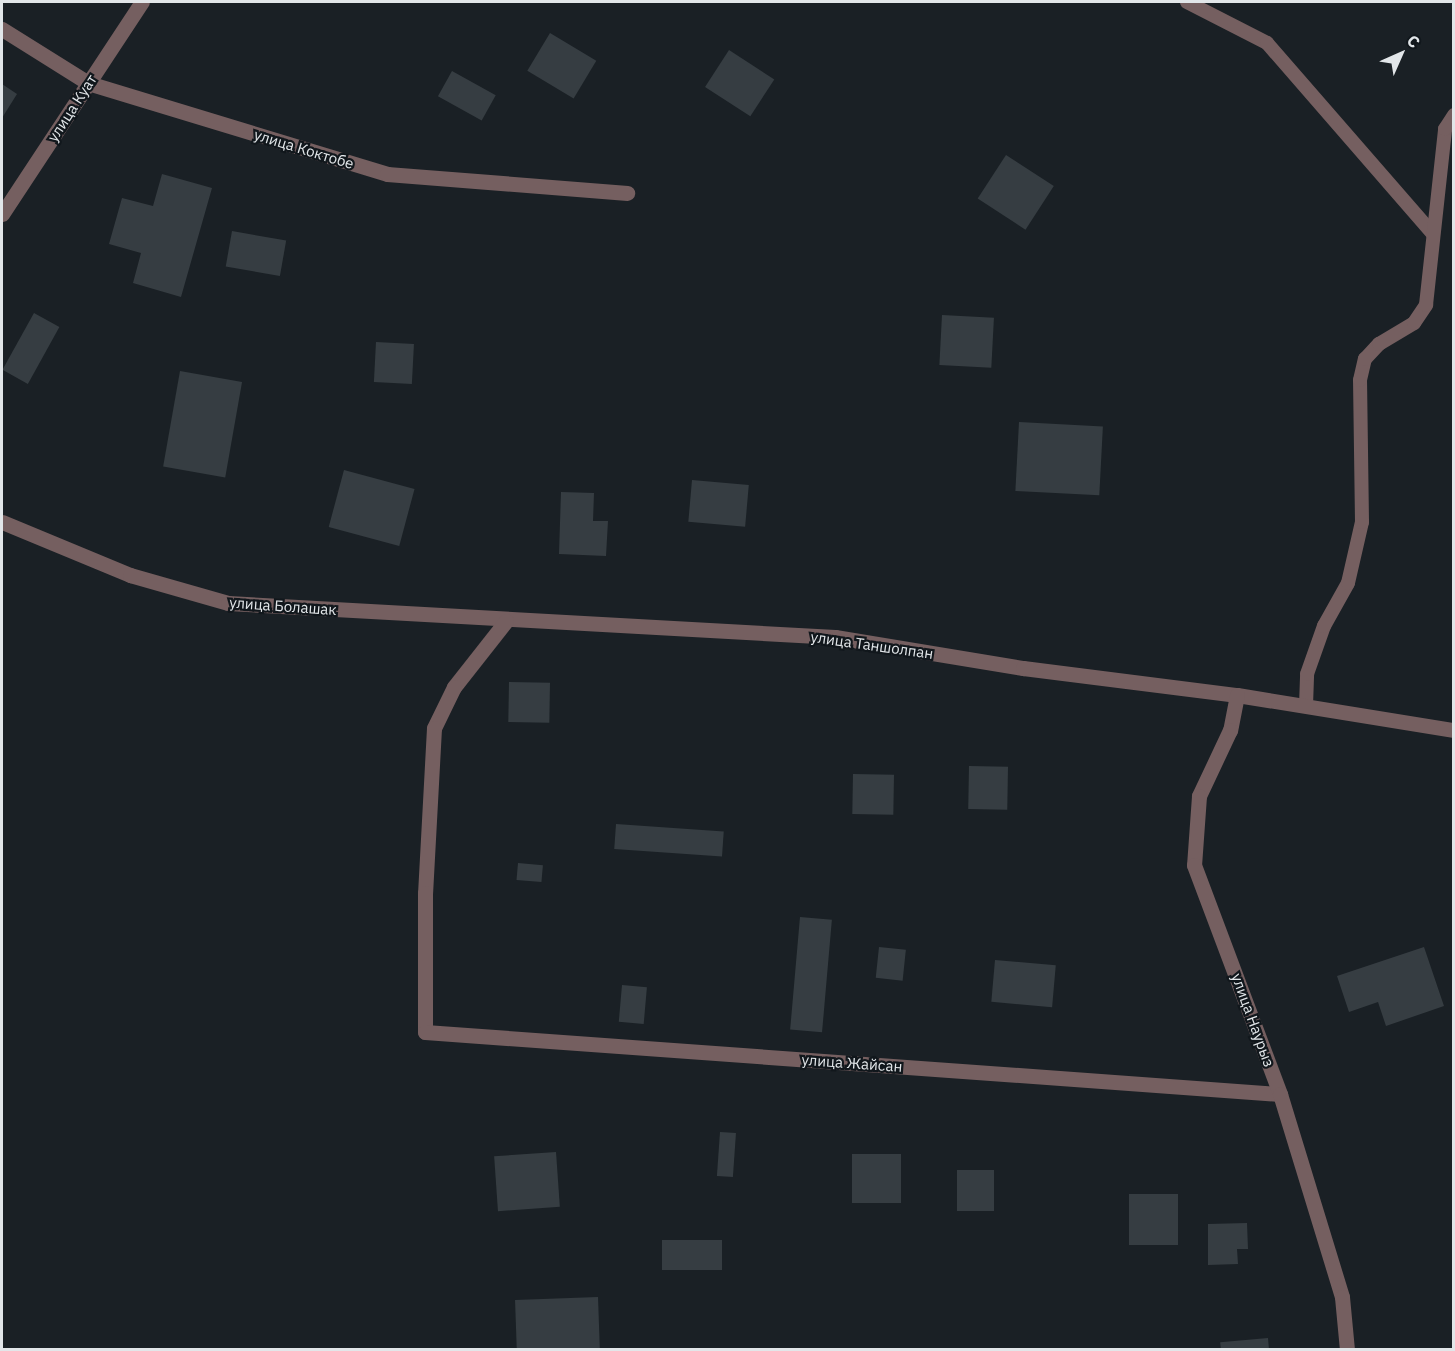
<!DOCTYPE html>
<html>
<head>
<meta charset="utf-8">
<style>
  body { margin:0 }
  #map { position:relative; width:1455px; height:1351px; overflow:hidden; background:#1a2025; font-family:"IBM Plex Sans",sans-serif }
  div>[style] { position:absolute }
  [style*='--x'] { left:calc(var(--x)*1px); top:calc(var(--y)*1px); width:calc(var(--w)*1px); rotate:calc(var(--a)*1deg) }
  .building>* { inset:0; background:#363d42; transform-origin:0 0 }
  .lane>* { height:14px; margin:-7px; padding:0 7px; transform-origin:7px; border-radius:7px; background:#755f60 }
  .street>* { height:15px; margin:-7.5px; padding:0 7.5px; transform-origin:7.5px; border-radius:7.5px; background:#755f60 }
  span { translate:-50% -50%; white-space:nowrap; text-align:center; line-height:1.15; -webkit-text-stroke:4.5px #11171c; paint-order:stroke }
  .street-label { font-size:15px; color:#e2e6e9 }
  .frame { position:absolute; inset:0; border:3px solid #e2e6e9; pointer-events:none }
  .north { position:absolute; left:1371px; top:24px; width:60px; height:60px; -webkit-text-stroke:4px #11171c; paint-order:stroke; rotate:45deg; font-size:16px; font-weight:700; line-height:24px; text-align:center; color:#e2e6e9 }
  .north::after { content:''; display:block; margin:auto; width:21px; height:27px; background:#e2e6e9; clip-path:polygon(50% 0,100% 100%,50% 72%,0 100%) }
</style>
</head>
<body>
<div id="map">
  <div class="building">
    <i style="left:550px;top:33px;width:54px;height:44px;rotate:31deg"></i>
    <i style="left:729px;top:50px;width:54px;height:44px;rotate:33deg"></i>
    <i style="left:452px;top:71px;width:50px;height:29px;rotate:29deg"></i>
    <i style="clip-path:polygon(2px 84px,17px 94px,2px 118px)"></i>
    <i style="left:1006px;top:155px;width:57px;height:52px;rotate:33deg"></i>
    <i style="clip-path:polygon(162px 174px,212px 188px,181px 297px,133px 283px,141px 253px,109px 244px,122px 198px,153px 206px)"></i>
    <i style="left:232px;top:231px;width:55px;height:36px;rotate:10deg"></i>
    <i style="left:34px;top:313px;width:29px;height:65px;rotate:29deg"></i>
    <i style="left:942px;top:315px;width:52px;height:50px;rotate:3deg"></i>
    <i style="left:376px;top:342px;width:38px;height:40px;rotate:3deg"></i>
    <i style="left:180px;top:371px;width:63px;height:97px;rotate:10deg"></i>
    <i style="left:1019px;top:422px;width:84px;height:69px;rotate:3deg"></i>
    <i style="left:344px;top:470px;width:73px;height:59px;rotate:15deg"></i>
    <i style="left:692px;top:480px;width:57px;height:42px;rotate:5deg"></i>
    <i style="clip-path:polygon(561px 492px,594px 493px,593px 521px,608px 521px,606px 556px,559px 554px)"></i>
    <i style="left:509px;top:682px;width:41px;height:40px;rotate:1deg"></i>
    <i style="left:969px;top:766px;width:39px;height:43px;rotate:1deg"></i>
    <i style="left:853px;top:774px;width:41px;height:40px;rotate:1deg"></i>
    <i style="left:616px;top:824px;width:108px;height:25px;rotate:4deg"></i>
    <i style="left:518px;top:863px;width:25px;height:17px;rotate:5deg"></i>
    <i style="left:800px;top:917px;width:32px;height:113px;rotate:5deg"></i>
    <i style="left:879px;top:947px;width:27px;height:31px;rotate:6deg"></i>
    <i style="clip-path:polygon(1424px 947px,1444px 1006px,1386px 1026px,1378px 1002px,1349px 1012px,1337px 976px)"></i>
    <i style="left:995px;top:960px;width:61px;height:42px;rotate:5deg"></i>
    <i style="left:622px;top:985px;width:25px;height:37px;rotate:5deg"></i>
    <i style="left:720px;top:1132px;width:16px;height:44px;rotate:4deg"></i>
    <i style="left:556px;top:1152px;width:55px;height:62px;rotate:86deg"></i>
    <i style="left:852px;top:1154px;width:49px;height:49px"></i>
    <i style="left:957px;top:1170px;width:37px;height:41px"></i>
    <i style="left:1178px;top:1194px;width:51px;height:49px;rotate:90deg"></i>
    <i style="clip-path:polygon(1247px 1223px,1248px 1249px,1237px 1249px,1238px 1264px,1208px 1265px,1208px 1224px)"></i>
    <i style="left:662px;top:1240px;width:60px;height:30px"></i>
    <i style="left:598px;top:1297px;width:53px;height:83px;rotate:88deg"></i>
    <i style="left:1268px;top:1338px;width:12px;height:48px;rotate:85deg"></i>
  </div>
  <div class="lane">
    <i style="--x:1187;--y:2;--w:90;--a:27.1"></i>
    <i style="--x:1267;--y:43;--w:253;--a:49"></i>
    <i style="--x:1306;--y:706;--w:32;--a:-88"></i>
    <i style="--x:1307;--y:674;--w:51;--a:-70.5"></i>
    <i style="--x:1324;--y:626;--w:49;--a:-60.8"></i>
    <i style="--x:1348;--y:583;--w:63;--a:-77.1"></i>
    <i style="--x:1362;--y:522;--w:142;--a:-90.8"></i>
    <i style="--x:1360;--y:380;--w:22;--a:-77"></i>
    <i style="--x:1365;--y:359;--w:21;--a:-47"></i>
    <i style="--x:1379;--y:344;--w:41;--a:-31"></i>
    <i style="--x:1414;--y:323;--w:22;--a:-56"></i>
    <i style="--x:1426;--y:305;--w:177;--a:-83.8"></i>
    <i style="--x:1445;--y:129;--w:17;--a:-57"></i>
  </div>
  <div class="street">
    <i style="--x:2;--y:29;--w:102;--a:32.1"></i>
    <i style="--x:88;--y:83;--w:313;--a:16.9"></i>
    <i style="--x:387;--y:174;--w:241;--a:4.5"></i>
    <i style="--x:2;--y:214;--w:254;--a:-56.6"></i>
    <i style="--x:2;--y:522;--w:139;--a:22.5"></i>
    <i style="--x:130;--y:575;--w:102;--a:15.9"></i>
    <i style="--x:228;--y:603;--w:608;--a:3.21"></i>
    <i style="--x:835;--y:637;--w:191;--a:9.4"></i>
    <i style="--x:1023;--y:668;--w:216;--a:7.2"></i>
    <i style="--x:1237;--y:695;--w:220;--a:9.2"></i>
    <i style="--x:506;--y:621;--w:84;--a:128.2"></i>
    <i style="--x:454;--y:687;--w:46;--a:116"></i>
    <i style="--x:434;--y:728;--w:165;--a:93.1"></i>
    <i style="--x:425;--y:893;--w:139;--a:90"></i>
    <i style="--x:425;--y:1032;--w:857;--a:4.15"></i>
    <i style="--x:1237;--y:695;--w:36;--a:101"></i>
    <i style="--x:1230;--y:730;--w:73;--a:115.2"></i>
    <i style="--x:1199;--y:796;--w:69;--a:94.1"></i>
    <i style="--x:1194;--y:865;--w:245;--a:69.4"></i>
    <i style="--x:1280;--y:1094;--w:212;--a:73"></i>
    <i style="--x:1342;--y:1297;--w:53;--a:84.6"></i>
  </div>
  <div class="street-label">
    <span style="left:72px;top:108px;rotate:-57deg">улица Куат</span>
    <span style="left:304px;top:149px;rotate:17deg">улица Коктобе</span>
    <span style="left:283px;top:606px;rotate:4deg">улица Болашак</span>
    <span style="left:872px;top:645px;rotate:8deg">улица Таншолпан</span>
    <span style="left:1253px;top:1020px;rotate:70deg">улица Наурыз</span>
    <span style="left:852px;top:1063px;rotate:4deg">улица Жайсан</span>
  </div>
  <div class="frame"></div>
  <div class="north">С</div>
</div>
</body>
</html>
